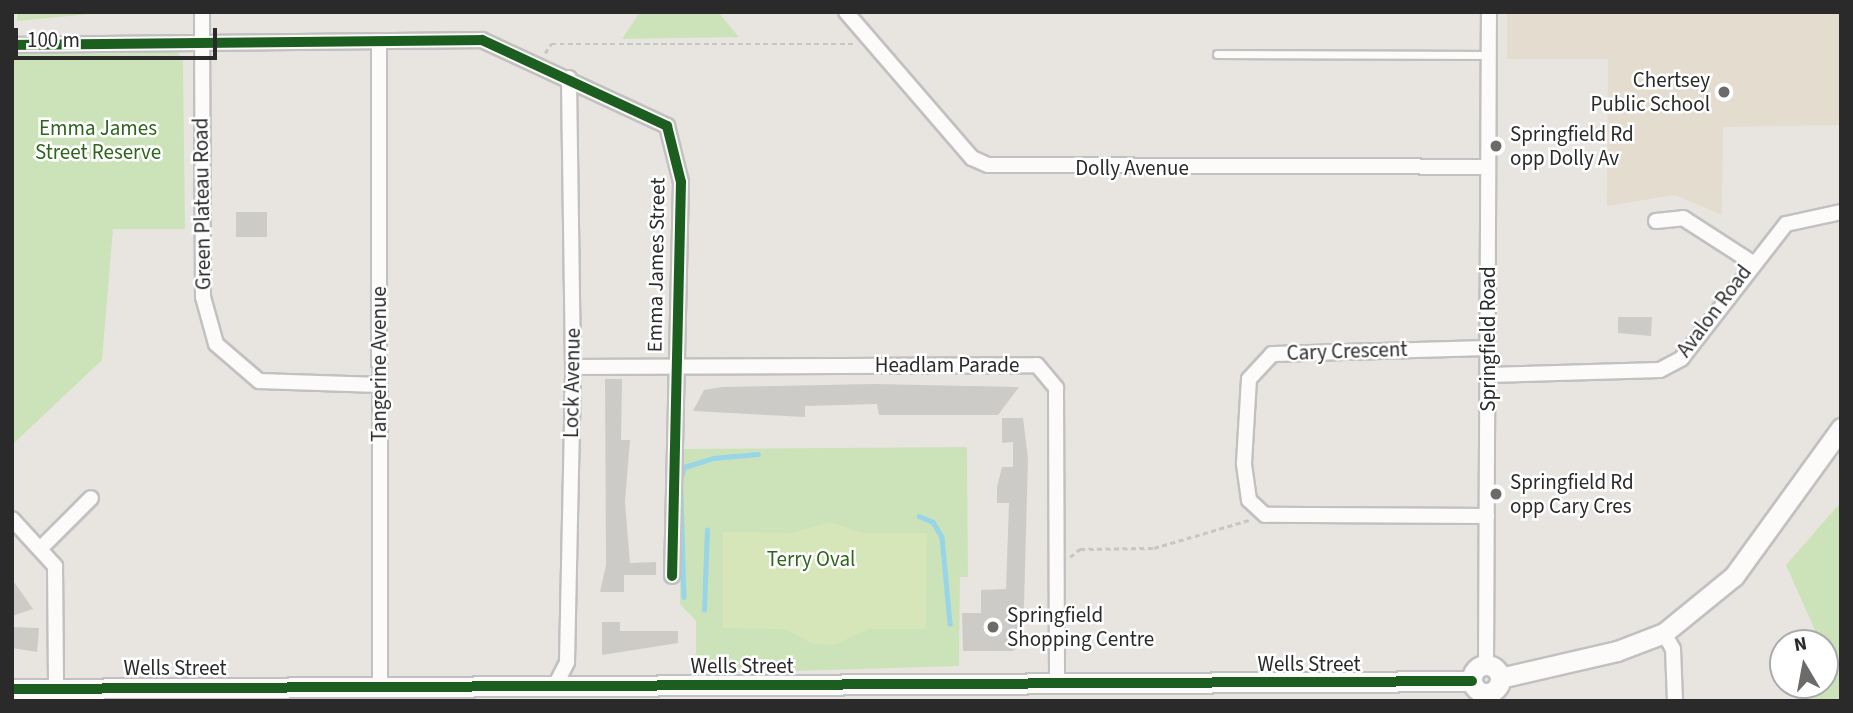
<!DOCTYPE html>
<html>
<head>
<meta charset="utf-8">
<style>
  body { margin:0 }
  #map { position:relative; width:1853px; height:713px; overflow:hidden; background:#e8e5e0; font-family:"Source Sans 3",sans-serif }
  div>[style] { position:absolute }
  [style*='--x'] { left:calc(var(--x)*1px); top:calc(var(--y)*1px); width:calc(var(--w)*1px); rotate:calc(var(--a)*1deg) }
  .education>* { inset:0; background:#e3dccf }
  .green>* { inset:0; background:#cce3ba }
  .pitch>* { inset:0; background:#d6e6b8 }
  .stream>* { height:4.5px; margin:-2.25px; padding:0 2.25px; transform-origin:2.25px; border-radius:2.25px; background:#97d5e7 }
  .building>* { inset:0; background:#cdcbc7; transform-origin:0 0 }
  .path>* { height:2.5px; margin-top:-1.25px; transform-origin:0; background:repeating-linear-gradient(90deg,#c6c6c5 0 5px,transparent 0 8.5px) }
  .roads { filter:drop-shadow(2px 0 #c2c1c1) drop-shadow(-2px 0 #c2c1c1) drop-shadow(0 2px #c2c1c1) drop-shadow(0 -2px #c2c1c1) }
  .lane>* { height:7px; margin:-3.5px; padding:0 3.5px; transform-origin:3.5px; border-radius:3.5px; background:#fcfbfa }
  .street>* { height:14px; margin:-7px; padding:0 7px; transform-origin:7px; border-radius:7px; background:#fcfbfa }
  .secondary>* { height:19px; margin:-9.5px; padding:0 9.5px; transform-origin:9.5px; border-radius:9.5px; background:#fcfbfa }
  .secondary>.ring { margin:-9.5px; padding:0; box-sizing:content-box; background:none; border:19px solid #fcfbfa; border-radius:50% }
  .cycleway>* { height:10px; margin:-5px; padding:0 5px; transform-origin:5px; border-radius:5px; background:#1b5e20 }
  .dots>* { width:19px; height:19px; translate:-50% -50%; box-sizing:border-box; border:4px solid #fff; border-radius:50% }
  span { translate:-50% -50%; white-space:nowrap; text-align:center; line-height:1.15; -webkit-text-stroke:5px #fff; paint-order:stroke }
  .poi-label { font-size:21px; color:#2a2a2a }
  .right { translate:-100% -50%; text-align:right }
  .left { translate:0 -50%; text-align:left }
  .park-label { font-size:21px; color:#2e651d }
  .street-label { font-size:21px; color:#2a2a2a }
  .frame { position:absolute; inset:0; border:14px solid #2a2a2a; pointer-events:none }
  .north { position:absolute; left:1769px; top:629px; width:70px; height:70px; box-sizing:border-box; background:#fff; border:2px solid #aaa; border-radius:50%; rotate:350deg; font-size:19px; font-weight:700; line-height:28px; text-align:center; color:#2a2a2a }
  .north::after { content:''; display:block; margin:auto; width:24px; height:32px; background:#6c6b6a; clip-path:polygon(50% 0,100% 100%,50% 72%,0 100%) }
  .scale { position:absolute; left:14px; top:28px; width:203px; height:32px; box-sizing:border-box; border:4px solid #2a2a2a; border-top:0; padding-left:9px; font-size:21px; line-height:24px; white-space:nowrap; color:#2a2a2a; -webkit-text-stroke:5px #fff; paint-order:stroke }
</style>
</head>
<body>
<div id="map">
  <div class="education">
    <i style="clip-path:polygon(1507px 12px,1841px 12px,1841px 125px,1723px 127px,1722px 215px,1675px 195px,1607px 206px,1608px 59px,1507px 59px)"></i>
  </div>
  <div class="green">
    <i style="clip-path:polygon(18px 12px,89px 12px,90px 14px,17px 21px)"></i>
    <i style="clip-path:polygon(640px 12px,718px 12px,739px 37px,622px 39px)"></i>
    <i style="clip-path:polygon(178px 53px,183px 59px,185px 229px,113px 229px,102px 360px,12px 445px,12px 54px)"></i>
    <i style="clip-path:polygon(967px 447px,968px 577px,960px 577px,959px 666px,696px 674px,696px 621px,680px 604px,679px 449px)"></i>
    <i style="clip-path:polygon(1841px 502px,1841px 701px,1796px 701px,1798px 685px,1825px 685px,1827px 657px,1786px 565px)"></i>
  </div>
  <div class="pitch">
    <i style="clip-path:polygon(831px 522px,861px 533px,927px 533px,926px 629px,868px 629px,834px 645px,813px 644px,785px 629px,723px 628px,723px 532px,791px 533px)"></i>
  </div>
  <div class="stream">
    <i style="--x:681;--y:477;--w:10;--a:-73"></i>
    <i style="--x:684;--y:467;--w:30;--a:-17"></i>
    <i style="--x:713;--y:458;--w:45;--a:-5.1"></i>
    <i style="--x:681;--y:491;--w:106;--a:88.4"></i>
    <i style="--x:919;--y:516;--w:15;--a:23"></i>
    <i style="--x:933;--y:522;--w:17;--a:59"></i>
    <i style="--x:942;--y:537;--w:87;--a:84.7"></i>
    <i style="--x:704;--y:610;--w:80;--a:-87.9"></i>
  </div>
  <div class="building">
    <i style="left:267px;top:212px;width:25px;height:31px;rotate:90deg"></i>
    <i style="clip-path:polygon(1618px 317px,1652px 317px,1651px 336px,1618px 333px)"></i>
    <i style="clip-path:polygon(605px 379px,622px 379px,621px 440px,630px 440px,625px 502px,630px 563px,656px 562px,656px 575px,624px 575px,624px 592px,600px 592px,606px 565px)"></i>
    <i style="clip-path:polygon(873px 384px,1019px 387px,998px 415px,879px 415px,877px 404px,805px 406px,805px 417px,693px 411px,704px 390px,722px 387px)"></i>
    <i style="clip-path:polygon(1002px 418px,1023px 418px,1028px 458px,1023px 642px,1013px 651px,963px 651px,962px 613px,981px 613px,981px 590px,1006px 589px,1009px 503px,997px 503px,997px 487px,1002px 467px,1013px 467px,1013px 442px,1002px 443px)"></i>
    <i style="clip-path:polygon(12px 579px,33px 609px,12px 616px)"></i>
    <i style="clip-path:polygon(602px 622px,620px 622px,620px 631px,678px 631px,678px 643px,602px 655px)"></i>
    <i style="clip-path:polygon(12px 627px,39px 628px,37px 652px,12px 648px)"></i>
  </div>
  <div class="path">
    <i style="--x:545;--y:53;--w:11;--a:-56"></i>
    <i style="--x:551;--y:44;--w:305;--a:0"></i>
    <i style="--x:1070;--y:557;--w:13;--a:-39"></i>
    <i style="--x:1080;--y:549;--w:74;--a:-0.8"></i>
    <i style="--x:1154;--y:548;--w:99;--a:-16.4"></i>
  </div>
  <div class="roads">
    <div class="lane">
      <i style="--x:1217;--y:54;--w:272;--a:0.2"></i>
    </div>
    <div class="street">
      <i style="--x:202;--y:12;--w:285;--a:89.8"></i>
      <i style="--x:203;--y:297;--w:49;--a:74.5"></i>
      <i style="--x:216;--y:344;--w:57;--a:40.7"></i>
      <i style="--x:259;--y:381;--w:120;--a:1.9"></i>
      <i style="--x:846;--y:12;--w:193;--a:49.2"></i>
      <i style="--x:972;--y:158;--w:17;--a:24"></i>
      <i style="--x:988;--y:165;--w:499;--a:0.2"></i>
      <i style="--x:379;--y:41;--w:645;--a:89.91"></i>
      <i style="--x:12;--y:45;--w:470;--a:-0.6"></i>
      <i style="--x:482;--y:40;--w:204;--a:24.9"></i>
      <i style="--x:667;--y:126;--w:58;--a:76"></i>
      <i style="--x:681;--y:182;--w:394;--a:91.3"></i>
      <i style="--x:1656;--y:221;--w:27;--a:-6"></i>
      <i style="--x:1683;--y:218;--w:81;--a:32.9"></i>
      <i style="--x:573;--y:367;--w:464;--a:-0.2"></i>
      <i style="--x:1037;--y:365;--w:30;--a:50"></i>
      <i style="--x:1056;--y:388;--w:296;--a:89.8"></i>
      <i style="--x:1489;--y:375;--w:171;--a:-1.7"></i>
      <i style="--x:1660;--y:370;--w:24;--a:-28"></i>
      <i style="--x:1681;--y:359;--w:171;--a:-52.1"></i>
      <i style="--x:1786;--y:224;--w:56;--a:-12.3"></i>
      <i style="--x:1487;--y:516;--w:222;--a:-179.7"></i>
      <i style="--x:1265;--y:515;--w:22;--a:-137"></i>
      <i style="--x:1249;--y:500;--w:37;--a:-98"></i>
      <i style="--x:1244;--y:463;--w:84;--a:-86.6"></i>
      <i style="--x:1249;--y:379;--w:34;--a:-47"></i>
      <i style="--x:1272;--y:354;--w:217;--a:-1.6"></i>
      <i style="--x:12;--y:519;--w:64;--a:47.5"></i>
      <i style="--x:55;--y:566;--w:122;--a:89.5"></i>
      <i style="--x:42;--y:547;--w:69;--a:-45"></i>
      <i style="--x:1664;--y:633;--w:18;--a:61"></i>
      <i style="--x:1673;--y:649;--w:52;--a:87.8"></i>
      <i style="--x:1486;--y:665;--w:653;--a:-89.74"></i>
      <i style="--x:555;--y:686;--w:27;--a:-63"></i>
      <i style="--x:567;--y:662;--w:295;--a:-88.8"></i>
      <i style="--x:573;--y:367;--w:289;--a:-90.8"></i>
      <i style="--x:1486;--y:694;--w:7;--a:82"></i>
    </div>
    <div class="secondary">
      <i class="ring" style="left:1472px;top:665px;width:9px;height:9px"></i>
      <i style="--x:1500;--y:678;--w:120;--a:-13"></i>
      <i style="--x:1617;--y:651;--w:50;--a:-21"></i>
      <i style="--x:1664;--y:633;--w:90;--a:-39.2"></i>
      <i style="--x:1734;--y:576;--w:183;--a:-54.1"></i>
      <i style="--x:12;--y:689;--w:1460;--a:-0.31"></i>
    </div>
  </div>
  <div class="cycleway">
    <i style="--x:12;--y:45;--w:470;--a:-0.6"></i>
    <i style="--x:482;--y:40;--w:204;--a:24.9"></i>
    <i style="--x:667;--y:126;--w:58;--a:76"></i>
    <i style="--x:681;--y:182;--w:394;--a:91.3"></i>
    <i style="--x:12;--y:689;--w:1460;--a:-0.31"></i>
  </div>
  <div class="dots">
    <i style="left:1724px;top:92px;background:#6c6b6a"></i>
    <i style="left:1496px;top:146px;background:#6c6b6a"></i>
    <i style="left:1496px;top:494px;background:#6c6b6a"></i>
    <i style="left:993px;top:627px;background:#6c6b6a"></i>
  </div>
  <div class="poi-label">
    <span class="right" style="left:1710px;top:92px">Chertsey<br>Public School</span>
    <span class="left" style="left:1510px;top:146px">Springfield Rd<br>opp Dolly Av</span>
    <span class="left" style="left:1510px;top:494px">Springfield Rd<br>opp Cary Cres</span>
    <span class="left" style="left:1007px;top:627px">Springfield<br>Shopping Centre</span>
  </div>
  <div class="park-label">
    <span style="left:98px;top:140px">Emma James<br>Street Reserve</span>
    <span style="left:811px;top:559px">Terry Oval</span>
  </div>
  <div class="street-label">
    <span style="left:1132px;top:168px">Dolly Avenue</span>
    <span style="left:202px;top:204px;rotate:-91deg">Green Plateau Road</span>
    <span style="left:656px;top:265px;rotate:-89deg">Emma James Street</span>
    <span style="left:1714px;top:311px;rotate:-53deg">Avalon Road</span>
    <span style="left:1488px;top:339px;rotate:-90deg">Springfield Road</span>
    <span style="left:1347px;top:351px;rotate:-2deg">Cary Crescent</span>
    <span style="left:379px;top:364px;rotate:-90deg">Tangerine Avenue</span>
    <span style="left:947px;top:365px">Headlam Parade</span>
    <span style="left:572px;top:383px;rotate:-89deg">Lock Avenue</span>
    <span style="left:1309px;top:664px">Wells Street</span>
    <span style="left:742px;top:666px">Wells Street</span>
    <span style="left:175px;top:668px">Wells Street</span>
  </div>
  <div class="frame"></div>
  <div class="north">N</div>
  <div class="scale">100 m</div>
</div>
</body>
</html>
